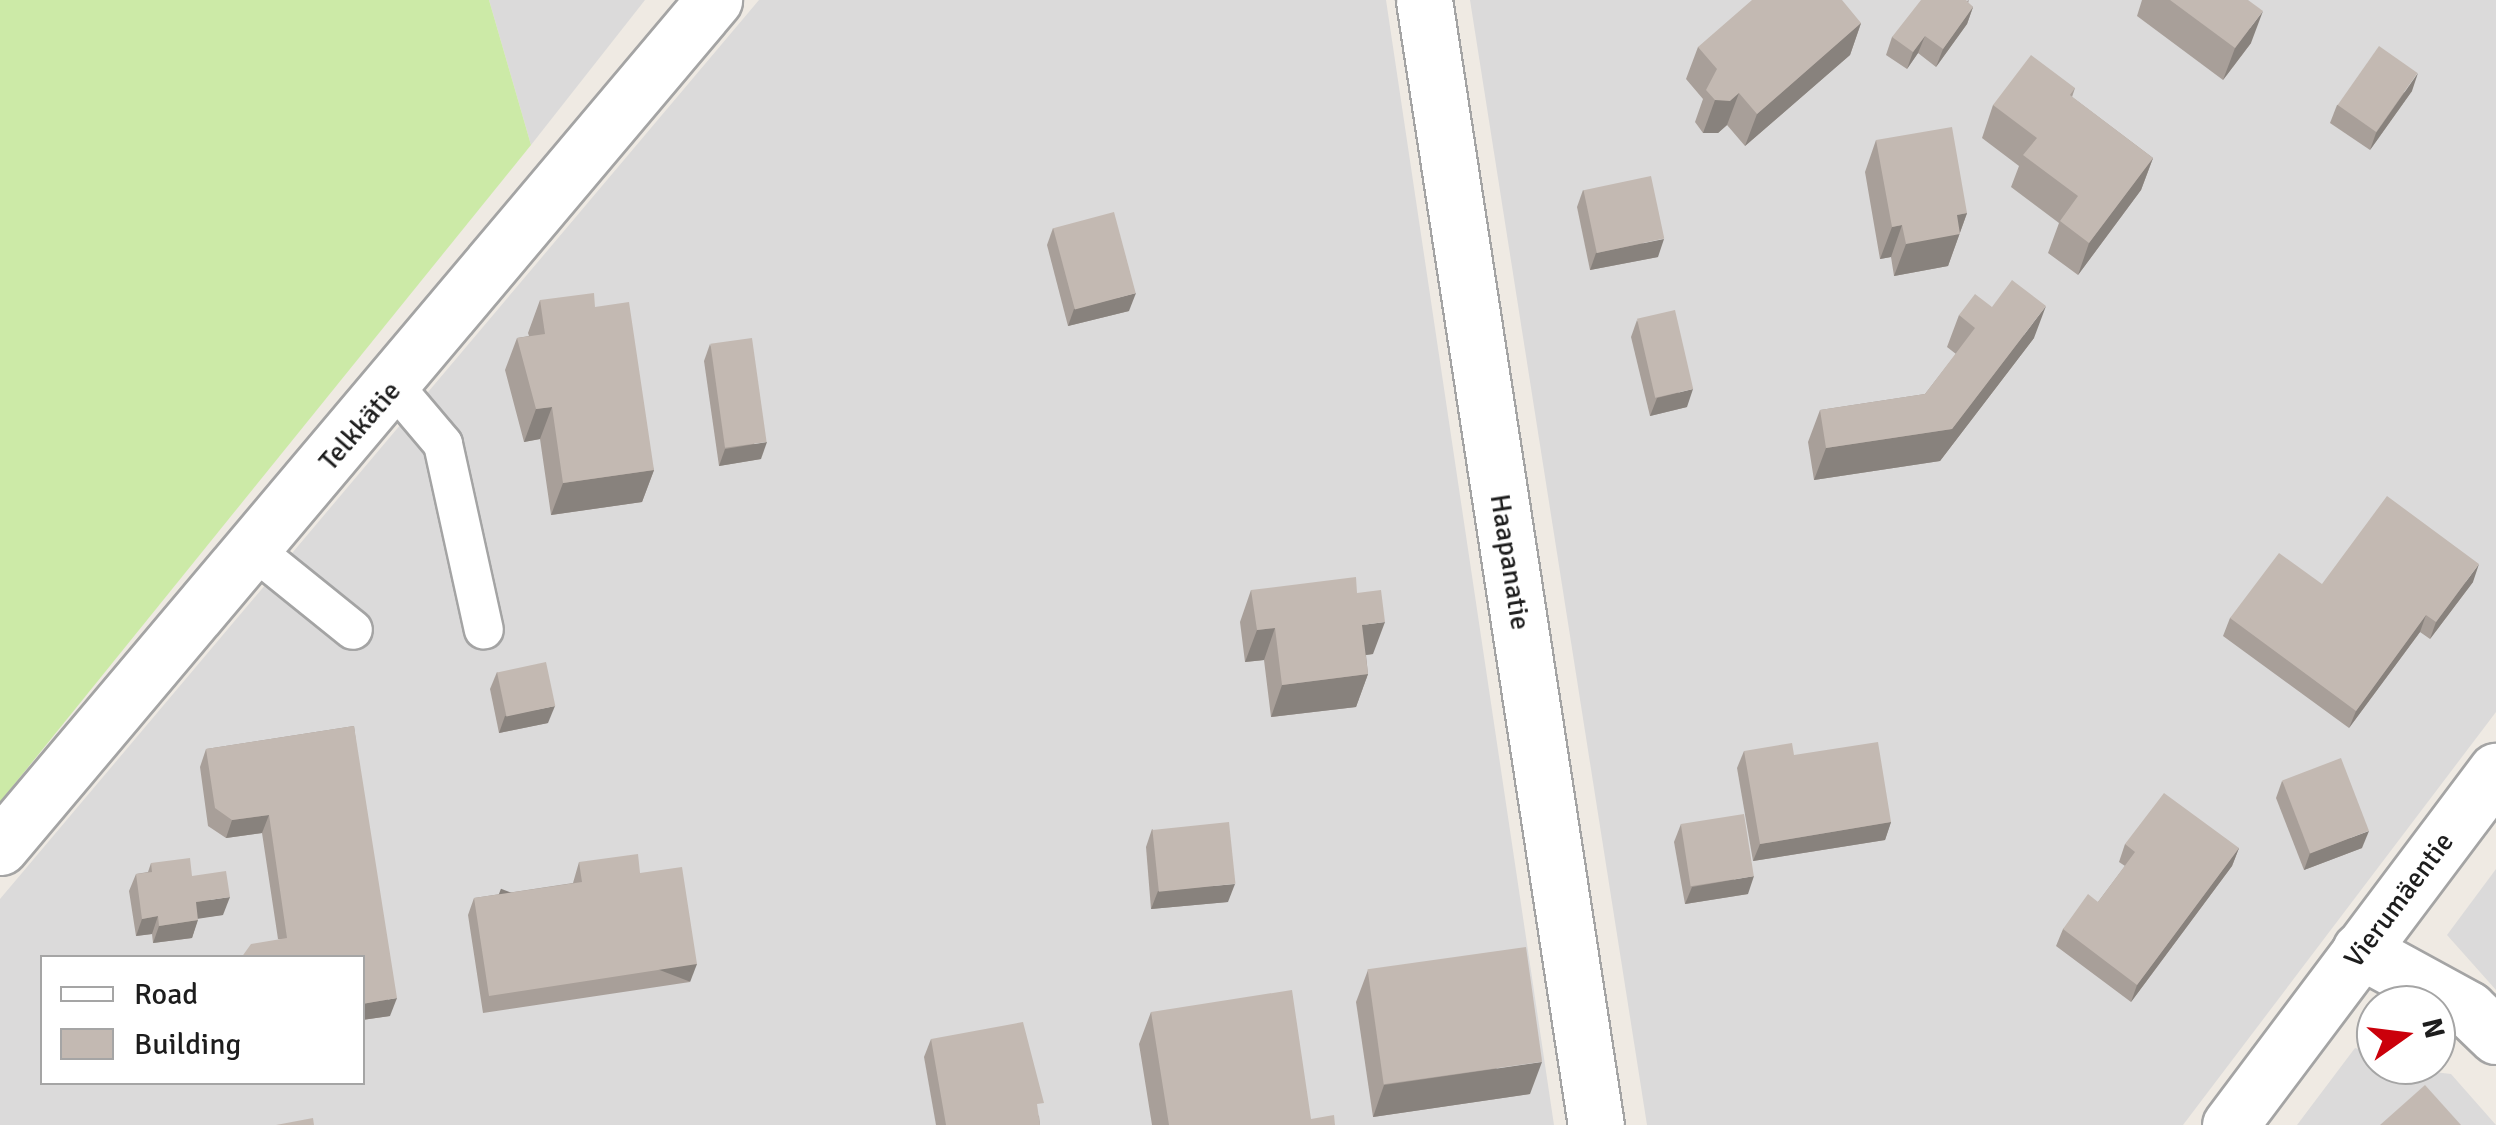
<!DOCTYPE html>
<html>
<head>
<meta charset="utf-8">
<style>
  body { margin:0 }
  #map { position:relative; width:2496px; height:1125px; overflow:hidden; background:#efeae3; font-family:Signika,sans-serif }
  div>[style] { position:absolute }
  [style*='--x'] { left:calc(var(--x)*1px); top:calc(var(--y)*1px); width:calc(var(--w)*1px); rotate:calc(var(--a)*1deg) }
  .residential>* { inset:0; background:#dbdada }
  .grass>* { inset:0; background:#cceaa7 }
  .roads { filter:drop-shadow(2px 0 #a4a4a4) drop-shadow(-2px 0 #a4a4a4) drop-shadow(0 2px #a4a4a4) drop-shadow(0 -2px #a4a4a4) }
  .service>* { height:38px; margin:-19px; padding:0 19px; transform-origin:19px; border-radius:19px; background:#fff }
  .minor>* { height:55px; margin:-27.5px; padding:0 27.5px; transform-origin:27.5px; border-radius:27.5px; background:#fff }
  .wall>* { inset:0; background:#a89f99 }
  .shaded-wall>* { inset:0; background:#88827d; transform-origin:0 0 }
  .building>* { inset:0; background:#c3b9b2; transform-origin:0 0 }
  span { translate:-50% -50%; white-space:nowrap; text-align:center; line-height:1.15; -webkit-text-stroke:8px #fff; paint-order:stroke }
  .street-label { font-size:28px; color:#1d1d1d }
  .legend { position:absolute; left:40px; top:955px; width:325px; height:130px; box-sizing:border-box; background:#fff; border:2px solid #a5a5a5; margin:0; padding:12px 18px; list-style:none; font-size:30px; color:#1d1d1d }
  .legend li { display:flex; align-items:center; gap:20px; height:50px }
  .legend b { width:50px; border:2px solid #a5a5a5 }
  .north { position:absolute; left:2356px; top:985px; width:100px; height:100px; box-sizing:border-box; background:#fff; border:2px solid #a5a5a5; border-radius:50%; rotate:76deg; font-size:28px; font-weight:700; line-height:40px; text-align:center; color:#1d1d1d }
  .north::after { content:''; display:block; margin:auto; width:35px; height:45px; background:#cb000b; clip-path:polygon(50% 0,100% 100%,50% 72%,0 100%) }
</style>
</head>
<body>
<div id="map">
  <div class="residential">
    <i style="clip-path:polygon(489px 0,645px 0,531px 145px)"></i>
    <i style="clip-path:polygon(evenodd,759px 0,1386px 0,1554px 1125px,0 1125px,0 899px,759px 0,42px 958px,362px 958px,362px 1082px,42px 1082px,42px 958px)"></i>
    <i style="clip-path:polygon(1470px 0,2496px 0,2496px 712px,2183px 1125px,1647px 1125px)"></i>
    <i style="clip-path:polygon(2496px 869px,2496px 990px,2447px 935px)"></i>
    <i style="clip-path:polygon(2355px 1048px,2376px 1054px,2376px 1065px,2451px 1074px,2496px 1125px,2297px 1125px)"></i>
  </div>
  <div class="grass">
    <i style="clip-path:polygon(0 0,489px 0,531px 145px,0 802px)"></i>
  </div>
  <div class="roads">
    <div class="service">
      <i style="--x:394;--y:386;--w:76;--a:49.8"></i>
      <i style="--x:443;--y:444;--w:190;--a:77.6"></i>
      <i style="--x:254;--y:550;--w:127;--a:38.9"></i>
    </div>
    <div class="minor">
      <i style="--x:1424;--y:0;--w:1138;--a:81.31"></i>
      <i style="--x:0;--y:847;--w:1108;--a:-49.87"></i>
      <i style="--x:2360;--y:950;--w:123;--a:28.6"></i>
      <i style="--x:2468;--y:1009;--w:39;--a:44"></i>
      <i style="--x:2230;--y:1125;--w:443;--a:-53.1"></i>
    </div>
  </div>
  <div class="wall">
    <i style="clip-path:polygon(1969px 0,1968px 3px,1973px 7px,1967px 24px,1936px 67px,1918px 53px,1907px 69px,1886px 55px,1892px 37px)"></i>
    <i style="clip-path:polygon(2142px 0,2248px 0,2251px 43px,2223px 80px,2137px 16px)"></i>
    <i style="clip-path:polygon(1861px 23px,1850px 55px,1745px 146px,1727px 125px,1718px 133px,1703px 133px,1695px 122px,1703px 99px,1686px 79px,1698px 47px)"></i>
    <i style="clip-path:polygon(2075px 88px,2072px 97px,2153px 158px,2141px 190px,2078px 275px,2048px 253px,2059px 223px,2011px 187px,2019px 166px,1982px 138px,1993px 105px)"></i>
    <i style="clip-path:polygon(2412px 91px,2370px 150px,2330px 123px,2337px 105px)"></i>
    <i style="clip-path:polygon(1876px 140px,1967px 213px,1948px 266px,1894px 276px,1891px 257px,1880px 259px,1865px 172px)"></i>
    <i style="clip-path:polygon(1583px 190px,1658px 257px,1590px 270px,1577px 207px)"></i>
    <i style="clip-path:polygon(1053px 228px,1129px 311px,1068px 326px,1047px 245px)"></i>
    <i style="clip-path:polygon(540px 300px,595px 307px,654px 470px,642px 502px,551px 515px,540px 439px,524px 442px,505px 370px,517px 338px,529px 336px,528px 333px)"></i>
    <i style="clip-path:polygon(1959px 315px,2034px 338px,1940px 461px,1814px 480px,1808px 442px,1820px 410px,1925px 394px,1956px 354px,1947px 347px)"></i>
    <i style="clip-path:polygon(1637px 320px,1687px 407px,1650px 416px,1631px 337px)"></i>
    <i style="clip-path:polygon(710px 344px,761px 459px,719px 466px,704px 361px)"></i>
    <i style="clip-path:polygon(2473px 582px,2430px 639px,2420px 632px,2349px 728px,2223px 636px,2230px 618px,2322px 584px)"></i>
    <i style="clip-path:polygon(1251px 590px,1357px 593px,1373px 654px,1366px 655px,1368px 674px,1356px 707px,1271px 717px,1264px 660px,1245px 662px,1240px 622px)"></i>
    <i style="clip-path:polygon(497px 672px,548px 723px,499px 733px,490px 689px)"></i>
    <i style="clip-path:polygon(354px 726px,390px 1016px,362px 1020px,362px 958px,278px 939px,262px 833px,226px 838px,208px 826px,200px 767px,206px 749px)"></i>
    <i style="clip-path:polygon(1744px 751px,1794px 755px,1891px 822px,1885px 840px,1753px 861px,1737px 768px)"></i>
    <i style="clip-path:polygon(2282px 781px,2362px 848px,2304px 870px,2276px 798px)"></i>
    <i style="clip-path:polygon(1681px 824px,1748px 894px,1685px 904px,1674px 842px)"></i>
    <i style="clip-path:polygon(1152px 829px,1228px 902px,1151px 909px,1146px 847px)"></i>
    <i style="clip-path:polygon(2125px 844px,2239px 848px,2232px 866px,2131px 1002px,2056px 946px,2063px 929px,2098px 902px,2125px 866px,2119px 862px)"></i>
    <i style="clip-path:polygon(579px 862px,640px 873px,690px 982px,483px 1013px,468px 915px,474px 898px,573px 883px)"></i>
    <i style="clip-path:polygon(151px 863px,192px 876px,223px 915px,198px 918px,192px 938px,153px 943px,152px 934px,136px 936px,129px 891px,136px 874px,148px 872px)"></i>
    <i style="clip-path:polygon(1368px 970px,1530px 1094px,1373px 1117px,1356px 1002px)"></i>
    <i style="clip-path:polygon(1151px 1012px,1311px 1119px,1335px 1125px,1152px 1125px,1139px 1044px)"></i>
    <i style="clip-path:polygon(931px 1039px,1039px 1116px,1040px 1125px,936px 1125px,924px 1057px)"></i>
  </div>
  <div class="shaded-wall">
    <i style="clip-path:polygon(1973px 7px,1967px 24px,1936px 67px,1943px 49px)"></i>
    <i style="clip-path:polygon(2263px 11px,2251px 43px,2223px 80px,2235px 48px)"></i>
    <i style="clip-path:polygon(1861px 23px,1850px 55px,1745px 146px,1757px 114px)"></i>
    <i style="clip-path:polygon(1925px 36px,1918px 53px,1907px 69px,1913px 52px)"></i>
    <i style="clip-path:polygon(2418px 73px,2412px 91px,2370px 150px,2376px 133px)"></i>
    <i style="clip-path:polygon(1739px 93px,1727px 125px,1718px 133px,1703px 133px,1715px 100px)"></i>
    <i style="clip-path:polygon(2153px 158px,2141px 190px,2078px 275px,2089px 243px)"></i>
    <i style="clip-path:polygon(1967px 213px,1948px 266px,1894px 276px,1906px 244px,1957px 215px)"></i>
    <i style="clip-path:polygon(1902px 225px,1891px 257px,1880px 259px,1892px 227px)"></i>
    <i style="clip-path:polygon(1664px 239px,1658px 257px,1590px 270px,1596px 253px)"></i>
    <i style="clip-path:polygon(1136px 293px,1129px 311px,1068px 326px,1074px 309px)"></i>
    <i style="clip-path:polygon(2046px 306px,2034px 338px,1940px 461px,1814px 480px,1826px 448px,1952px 429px)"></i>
    <i style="clip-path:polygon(1693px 389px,1687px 407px,1650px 416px,1657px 398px)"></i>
    <i style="clip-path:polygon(552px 407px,540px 439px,524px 442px,536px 409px)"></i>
    <i style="clip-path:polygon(767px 442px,761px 459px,719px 466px,725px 449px)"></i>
    <i style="clip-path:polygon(654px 470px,642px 502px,551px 515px,563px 483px)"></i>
    <i style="clip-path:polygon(2479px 564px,2473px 582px,2430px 639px,2436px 622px)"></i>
    <i style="clip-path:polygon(2426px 615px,2420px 632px,2349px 728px,2356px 711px)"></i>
    <i style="clip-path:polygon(1385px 622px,1373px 654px,1350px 657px,1362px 625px)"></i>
    <i style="clip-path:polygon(1275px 628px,1264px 660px,1245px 662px,1257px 630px)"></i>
    <i style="clip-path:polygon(1368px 674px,1356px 707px,1271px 717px,1282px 685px)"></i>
    <i style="clip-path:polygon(555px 706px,548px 723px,499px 733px,505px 716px)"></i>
    <i style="clip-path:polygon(269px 815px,262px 833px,226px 838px,232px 820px)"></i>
    <i style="clip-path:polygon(1891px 822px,1885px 840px,1753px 861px,1760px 844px)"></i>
    <i style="clip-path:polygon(2369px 831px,2362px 848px,2304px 870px,2310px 853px)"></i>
    <i style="clip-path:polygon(2239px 848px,2232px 866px,2131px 1002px,2137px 985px)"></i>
    <i style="clip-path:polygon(1754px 876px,1748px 894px,1685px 904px,1692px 887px)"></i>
    <i style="clip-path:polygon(1235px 884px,1228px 902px,1151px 909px,1158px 891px)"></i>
    <i style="clip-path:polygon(230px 897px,223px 915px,190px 920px,196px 902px)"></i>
    <i style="clip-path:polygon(158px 916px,152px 934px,136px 936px,142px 919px)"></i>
    <i style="clip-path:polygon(198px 920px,192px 938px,153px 943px,159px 926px)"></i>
    <i style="left:697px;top:964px;width:19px;height:210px;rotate:111deg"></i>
    <i style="clip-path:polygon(397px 998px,390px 1016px,362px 1020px,362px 1004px)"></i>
    <i style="clip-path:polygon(1542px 1062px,1530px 1094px,1373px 1117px,1384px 1085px)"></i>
  </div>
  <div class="building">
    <i style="clip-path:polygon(1752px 0,1842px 0,1861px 23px,1757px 114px,1739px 93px,1730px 101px,1715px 100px,1706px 90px,1717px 69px,1698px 47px)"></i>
    <i style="clip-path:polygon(1921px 0,1966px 0,1973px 7px,1943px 49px,1925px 36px,1913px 52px,1892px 37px)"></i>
    <i style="clip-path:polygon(2170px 0,2248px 0,2263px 11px,2235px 48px)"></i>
    <i style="left:2379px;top:46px;width:47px;height:72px;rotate:35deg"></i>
    <i style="clip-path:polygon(2031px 55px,2075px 88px,2070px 95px,2153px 158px,2089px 243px,2060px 221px,2078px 196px,2023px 155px,2037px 138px,1993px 105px)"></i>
    <i style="clip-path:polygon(1952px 127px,1967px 213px,1957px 215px,1960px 234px,1906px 244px,1902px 225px,1892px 227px,1876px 140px)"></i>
    <i style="left:1651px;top:176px;width:64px;height:69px;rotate:78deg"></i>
    <i style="left:1114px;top:212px;width:84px;height:63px;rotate:75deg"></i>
    <i style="clip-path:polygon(2012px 280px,2046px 306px,1952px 429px,1826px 448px,1820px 410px,1925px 394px,1975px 328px,1959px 315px,1975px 294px,1992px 307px)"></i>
    <i style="clip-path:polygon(594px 293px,595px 307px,629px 302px,654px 470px,563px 483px,552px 407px,536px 409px,517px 338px,545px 334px,540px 300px)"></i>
    <i style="left:1675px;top:310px;width:81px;height:39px;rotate:77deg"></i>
    <i style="left:752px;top:338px;width:105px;height:42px;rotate:82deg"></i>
    <i style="clip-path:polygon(2387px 496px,2479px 564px,2436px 622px,2426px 615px,2356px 711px,2230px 618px,2279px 553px,2322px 584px)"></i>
    <i style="clip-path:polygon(1356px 577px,1357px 593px,1381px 590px,1385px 622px,1362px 625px,1368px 674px,1282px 685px,1275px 628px,1257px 630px,1251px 590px)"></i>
    <i style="left:546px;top:662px;width:45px;height:50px;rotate:78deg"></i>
    <i style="clip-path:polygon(354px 726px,397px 998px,362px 1004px,362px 958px,241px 958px,251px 944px,287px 938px,269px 815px,232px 820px,215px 808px,206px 749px)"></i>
    <i style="clip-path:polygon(1878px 742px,1891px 822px,1760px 844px,1744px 751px,1792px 743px,1794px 755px)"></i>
    <i style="left:2341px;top:758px;width:78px;height:63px;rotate:69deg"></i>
    <i style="clip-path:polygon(2164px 793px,2239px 848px,2137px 985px,2063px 929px,2088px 894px,2098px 902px,2135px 852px,2125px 844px)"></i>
    <i style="left:1744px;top:814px;width:63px;height:64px;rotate:81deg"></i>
    <i style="left:1229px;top:822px;width:62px;height:77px;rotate:84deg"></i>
    <i style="clip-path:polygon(638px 854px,640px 873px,682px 867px,697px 964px,489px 996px,474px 898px,582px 882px,579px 862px)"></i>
    <i style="clip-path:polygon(190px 858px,192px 876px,226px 871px,230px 897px,196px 902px,198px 920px,159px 926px,158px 916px,142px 919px,136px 874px,152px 872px,151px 863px)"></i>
    <i style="left:1526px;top:947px;width:116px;height:160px;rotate:82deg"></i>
    <i style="clip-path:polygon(1292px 990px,1311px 1119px,1334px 1115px,1335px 1125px,1169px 1125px,1151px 1012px)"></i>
    <i style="clip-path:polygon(1023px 1022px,1044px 1103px,1037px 1104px,1040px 1125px,946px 1125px,931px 1039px)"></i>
    <i style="clip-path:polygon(2425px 1085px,2461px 1125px,2380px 1125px)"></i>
    <i style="clip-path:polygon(313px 1118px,314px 1125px,276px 1125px)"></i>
  </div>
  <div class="street-label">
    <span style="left:360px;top:426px;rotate:-49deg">Telkkätie</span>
    <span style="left:1510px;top:562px;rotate:81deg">Haapanatie</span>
    <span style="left:2399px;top:900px;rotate:-53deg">Vierumäentie</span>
  </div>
  <ul class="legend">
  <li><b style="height:12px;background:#fff"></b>Road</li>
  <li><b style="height:28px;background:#c3b9b2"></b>Building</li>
  </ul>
  <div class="north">N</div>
</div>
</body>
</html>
